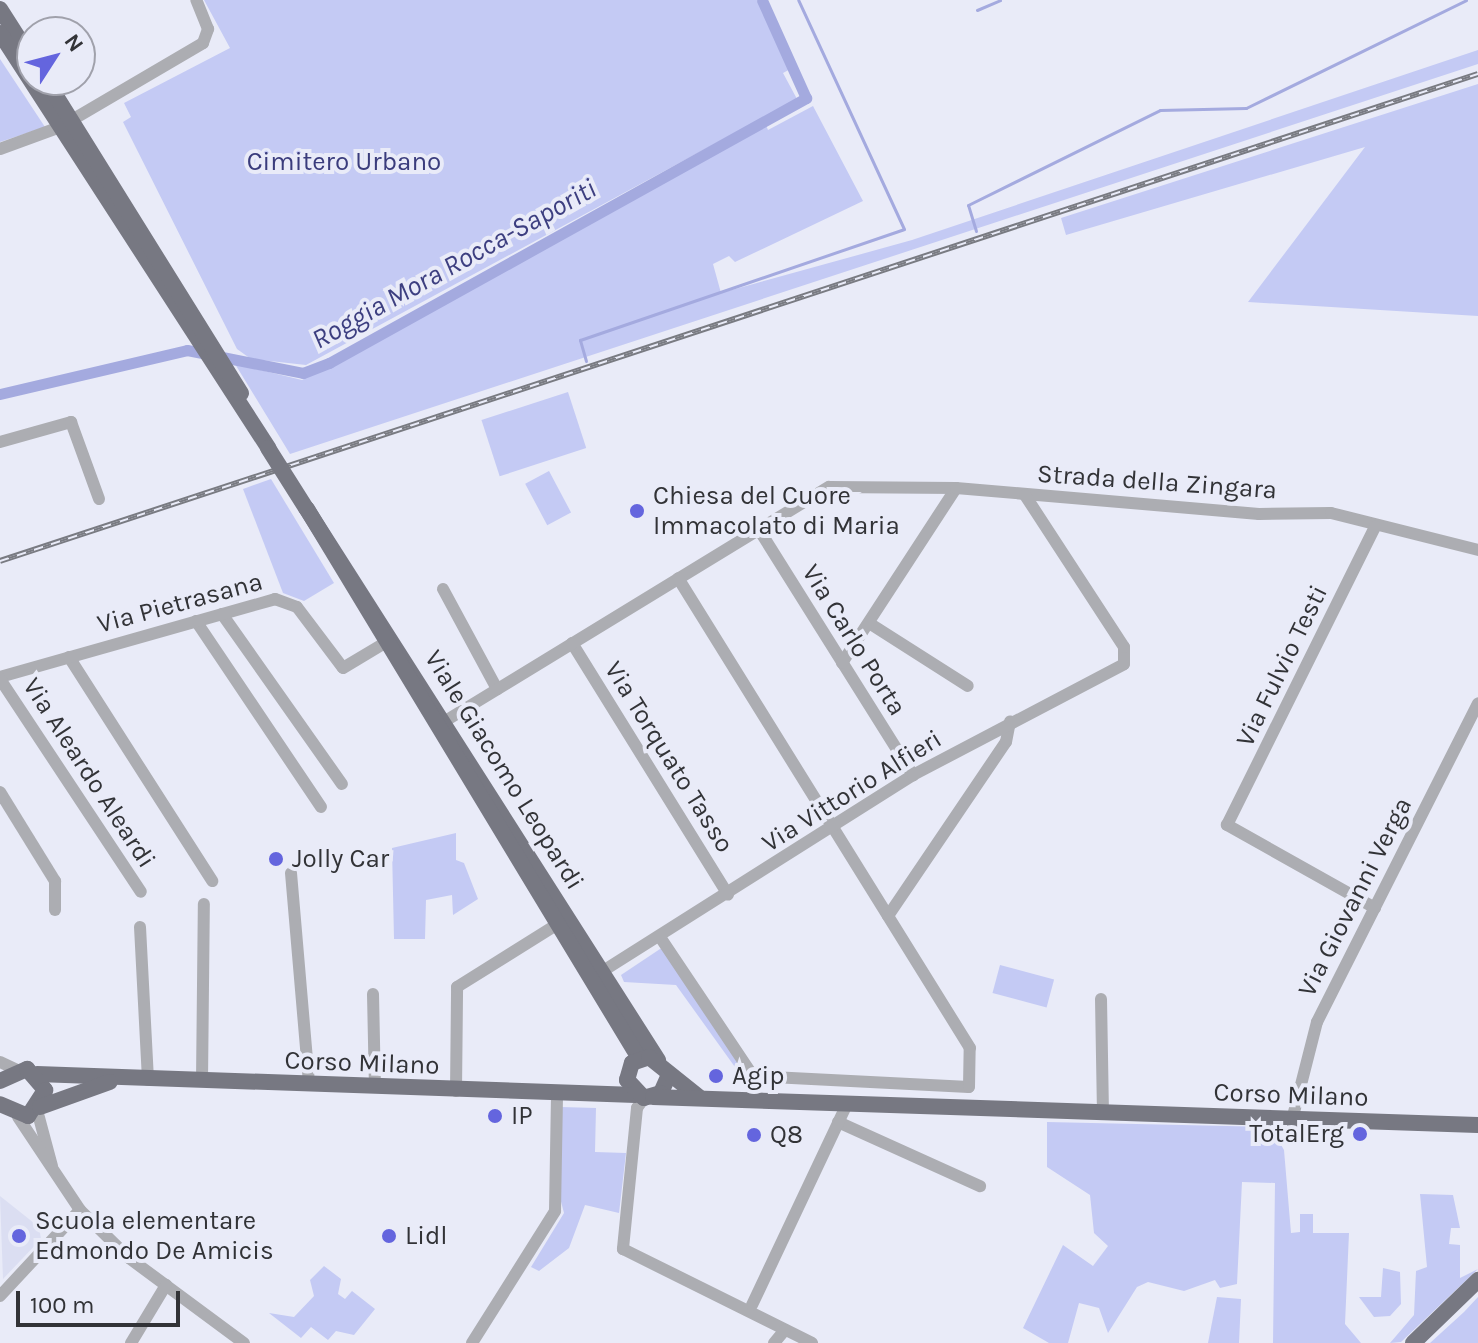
<!DOCTYPE html>
<html>
<head>
<meta charset="utf-8">
<style>
  body { margin:0 }
  #map { position:relative; width:1478px; height:1343px; overflow:hidden; background:#e9ebf8; font-family:Karla,sans-serif }
  div>[style] { position:absolute }
  [style*='--x'] { left:calc(var(--x)*1px); top:calc(var(--y)*1px); width:calc(var(--w)*1px); rotate:calc(var(--a)*1deg) }
  .built>* { inset:0; background:#dbdef2 }
  .green>* { inset:0; background:#c4caf4; transform-origin:0 0 }
  .stream>* { height:3px; margin:-1.5px; padding:0 1.5px; transform-origin:1.5px; border-radius:1.5px; background:#a4aadf }
  .canal>* { height:11px; margin:-5.5px; padding:0 5.5px; transform-origin:5.5px; border-radius:5.5px; background:#a4aadf }
  .minor>* { height:12px; margin:-6px; padding:0 6px; transform-origin:6px; border-radius:6px; background:#acadb2 }
  .major>* { height:16px; margin:-8px; padding:0 8px; transform-origin:8px; border-radius:8px; background:#777882 }
  .rail>* { height:6px; margin-top:-3px; transform-origin:0; background:repeating-linear-gradient(90deg,#e9ebf8 0 9px,#797b82 0 18px); box-sizing:border-box; border-block:2px solid #797b82 }
  .major-bridge>* { height:16px; margin:-8px; padding:0 8px; transform-origin:8px; border-radius:8px; background:#777882 }
  .dots>* { width:22px; height:22px; translate:-50% -50%; box-sizing:border-box; border:4px solid #e9ebf8; border-radius:50% }
  span { translate:-50% -50%; white-space:nowrap; text-align:center; line-height:1.15; -webkit-text-stroke:8px #e9ebf8; paint-order:stroke }
  .park-label { font-size:26px; color:#3a3c7c }
  .street-label { font-size:26px; color:#323337 }
  .poi-label { font-size:26px; color:#323337 }
  .left { translate:0 -50%; text-align:left }
  .right { translate:-100% -50%; text-align:right }
  .water-label { font-size:28px; color:#3d3f80; font-style:italic }
  .north { position:absolute; left:16px; top:16px; width:80px; height:80px; box-sizing:border-box; background:#e9ebf8; border:2px solid #a0a1ab; border-radius:50%; rotate:54deg; font-size:22px; font-weight:700; line-height:32px; text-align:center; color:#323337 }
  .north::after { content:''; display:block; margin:auto; width:28px; height:36px; background:#6465de; clip-path:polygon(50% 0,100% 100%,50% 72%,0 100%) }
  .scale { position:absolute; left:16px; top:1291px; width:164px; height:36px; box-sizing:border-box; border:4px solid #323337; border-top:0; padding-left:10px; font-size:24px; line-height:28px; white-space:nowrap; color:#323337; -webkit-text-stroke:6px #e9ebf8; paint-order:stroke }
</style>
</head>
<body>
<div id="map">
  <div class="built">
    <i style="clip-path:polygon(0 1196px,39px 1227px,41px 1239px,3px 1279px)"></i>
  </div>
  <div class="green">
    <i style="clip-path:polygon(204px 0,757px 0,794px 67px,783px 73px,797px 99px,763px 118px,768px 130px,813px 106px,863px 201px,735px 262px,729px 256px,713px 264px,721px 293px,912px 240px,1478px 50px,1478px 64px,290px 454px,235px 364px,302px 380px,758px 131px,753px 123px,306px 365px,251px 359px,237px 349px,123px 122px,131px 117px,124px 103px,230px 48px)"></i>
    <i style="clip-path:polygon(0 59px,45px 127px,0 142px)"></i>
    <i style="clip-path:polygon(1478px 84px,1478px 316px,1248px 302px,1365px 147px,1066px 235px,1061px 218px)"></i>
    <i style="left:568px;top:392px;width:59px;height:91px;rotate:72deg"></i>
    <i style="left:549px;top:471px;width:47px;height:27px;rotate:62deg"></i>
    <i style="clip-path:polygon(271px 479px,334px 583px,304px 601px,283px 593px,243px 489px)"></i>
    <i style="clip-path:polygon(456px 833px,456px 860px,464px 863px,478px 899px,453px 915px,452px 895px,426px 900px,425px 939px,394px 939px,392px 848px)"></i>
    <i style="clip-path:polygon(663px 947px,749px 1077px,745px 1081px,676px 985px,624px 982px,621px 975px)"></i>
    <i style="left:1000px;top:965px;width:56px;height:29px;rotate:15deg"></i>
    <i style="clip-path:polygon(561px 1107px,596px 1108px,595px 1152px,626px 1153px,619px 1213px,585px 1205px,569px 1248px,539px 1271px,531px 1267px,564px 1213px,558px 1190px)"></i>
    <i style="clip-path:polygon(1047px 1122px,1271px 1127px,1284px 1150px,1291px 1233px,1300px 1232px,1300px 1214px,1313px 1214px,1313px 1233px,1349px 1233px,1345px 1324px,1361px 1343px,1273px 1343px,1275px 1183px,1242px 1182px,1237px 1284px,1220px 1288px,1215px 1280px,1184px 1291px,1148px 1282px,1137px 1287px,1108px 1333px,1099px 1308px,1079px 1303px,1068px 1343px,1049px 1343px,1023px 1328px,1063px 1245px,1093px 1266px,1108px 1246px,1094px 1233px,1090px 1195px,1047px 1167px)"></i>
    <i style="clip-path:polygon(1420px 1194px,1453px 1195px,1460px 1228px,1451px 1228px,1449px 1244px,1460px 1245px,1460px 1278px,1478px 1269px,1401px 1342px,1390px 1343px,1414px 1315px,1416px 1271px,1427px 1267px)"></i>
    <i style="clip-path:polygon(324px 1266px,341px 1279px,338px 1294px,345px 1299px,352px 1291px,375px 1309px,354px 1335px,336px 1331px,328px 1340px,311px 1327px,301px 1338px,269px 1313px,294px 1317px,314px 1296px,310px 1280px)"></i>
    <i style="clip-path:polygon(1383px 1268px,1400px 1272px,1401px 1304px,1390px 1316px,1374px 1317px,1359px 1297px,1381px 1297px)"></i>
    <i style="clip-path:polygon(1217px 1297px,1241px 1299px,1239px 1343px,1208px 1343px)"></i>
    <i style="clip-path:polygon(1478px 1297px,1478px 1343px,1430px 1343px,1464px 1312px)"></i>
  </div>
  <div class="stream">
    <i style="--x:977;--y:10;--w:25;--a:-23"></i>
    <i style="--x:976;--y:231;--w:27;--a:-107"></i>
    <i style="--x:968;--y:205;--w:214;--a:-26.3"></i>
    <i style="--x:1160;--y:110;--w:86;--a:-1.3"></i>
    <i style="--x:1246;--y:108;--w:245;--a:-26.1"></i>
    <i style="--x:586;--y:361;--w:22;--a:-106"></i>
    <i style="--x:580;--y:340;--w:342;--a:-18.9"></i>
    <i style="--x:904;--y:229;--w:252;--a:-114.8"></i>
  </div>
  <div class="canal">
    <i style="--x:0;--y:394;--w:192;--a:-13.2"></i>
    <i style="--x:187;--y:350;--w:118;--a:11.2"></i>
    <i style="--x:303;--y:373;--w:28;--a:-21"></i>
    <i style="--x:329;--y:363;--w:546;--a:-29.05"></i>
    <i style="--x:806;--y:98;--w:107;--a:-114.2"></i>
  </div>
  <div class="minor">
    <i style="--x:0;--y:149;--w:64;--a:-20.1"></i>
    <i style="--x:60;--y:127;--w:166;--a:-30.4"></i>
    <i style="--x:203;--y:43;--w:15;--a:-70"></i>
    <i style="--x:208;--y:29;--w:31;--a:-112"></i>
    <i style="--x:0;--y:442;--w:74;--a:-15.7"></i>
    <i style="--x:71;--y:422;--w:82;--a:70"></i>
    <i style="--x:758;--y:528;--w:292;--a:57.9"></i>
    <i style="--x:443;--y:589;--w:114;--a:61.6"></i>
    <i style="--x:222;--y:614;--w:208;--a:54.8"></i>
    <i style="--x:196;--y:621;--w:224;--a:56.1"></i>
    <i style="--x:869;--y:623;--w:117;--a:32.5"></i>
    <i style="--x:572;--y:643;--w:296;--a:58.2"></i>
    <i style="--x:69;--y:657;--w:266;--a:57.4"></i>
    <i style="--x:842;--y:663;--w:209;--a:-56.9"></i>
    <i style="--x:0;--y:677;--w:286;--a:-15.8"></i>
    <i style="--x:275;--y:599;--w:23;--a:20"></i>
    <i style="--x:297;--y:607;--w:76;--a:53"></i>
    <i style="--x:343;--y:668;--w:47;--a:-31"></i>
    <i style="--x:0;--y:679;--w:255;--a:56.5"></i>
    <i style="--x:437;--y:726;--w:459;--a:-31.4"></i>
    <i style="--x:829;--y:487;--w:127;--a:0.5"></i>
    <i style="--x:956;--y:488;--w:304;--a:4.9"></i>
    <i style="--x:1259;--y:514;--w:72;--a:-0.8"></i>
    <i style="--x:1331;--y:513;--w:152;--a:14.1"></i>
    <i style="--x:0;--y:792;--w:105;--a:58.3"></i>
    <i style="--x:55;--y:881;--w:29;--a:90"></i>
    <i style="--x:291;--y:873;--w:212;--a:85.1"></i>
    <i style="--x:1375;--y:908;--w:170;--a:-150.7"></i>
    <i style="--x:1227;--y:825;--w:333;--a:-63.6"></i>
    <i style="--x:888;--y:916;--w:210;--a:-55.9"></i>
    <i style="--x:1006;--y:742;--w:21;--a:-79"></i>
    <i style="--x:140;--y:927;--w:153;--a:87"></i>
    <i style="--x:660;--y:937;--w:167;--a:56.2"></i>
    <i style="--x:753;--y:1076;--w:216;--a:2.9"></i>
    <i style="--x:969;--y:1087;--w:39;--a:-89"></i>
    <i style="--x:970;--y:1048;--w:553;--a:-121.85"></i>
    <i style="--x:595;--y:976;--w:376;--a:-32.3"></i>
    <i style="--x:913;--y:775;--w:238;--a:-27.7"></i>
    <i style="--x:1124;--y:664;--w:17;--a:-90"></i>
    <i style="--x:1124;--y:647;--w:181;--a:-123.1"></i>
    <i style="--x:373;--y:994;--w:93;--a:88.8"></i>
    <i style="--x:1101;--y:999;--w:113;--a:89"></i>
    <i style="--x:0;--y:1062;--w:17;--a:25"></i>
    <i style="--x:202;--y:1081;--w:177;--a:-89.4"></i>
    <i style="--x:456;--y:1091;--w:104;--a:-89.4"></i>
    <i style="--x:457;--y:987;--w:119;--a:-32"></i>
    <i style="--x:644;--y:1098;--w:12;--a:125"></i>
    <i style="--x:637;--y:1108;--w:142;--a:95.7"></i>
    <i style="--x:623;--y:1249;--w:211;--a:26.4"></i>
    <i style="--x:37;--y:1110;--w:58;--a:75"></i>
    <i style="--x:18;--y:1117;--w:112;--a:56.3"></i>
    <i style="--x:80;--y:1210;--w:69;--a:44.4"></i>
    <i style="--x:129;--y:1258;--w:143;--a:36.5"></i>
    <i style="--x:1292;--y:1120;--w:101;--a:-75.7"></i>
    <i style="--x:1317;--y:1022;--w:357;--a:-63.2"></i>
    <i style="--x:838;--y:1122;--w:156;--a:24.3"></i>
    <i style="--x:0;--y:1296;--w:117;--a:-47.1"></i>
    <i style="--x:752;--y:1305;--w:222;--a:-64.7"></i>
    <i style="--x:131;--y:1343;--w:68;--a:-58.9"></i>
    <i style="--x:472;--y:1343;--w:156;--a:-57.8"></i>
    <i style="--x:555;--y:1211;--w:117;--a:-89"></i>
    <i style="--x:774;--y:1343;--w:17;--a:-50"></i>
  </div>
  <div class="major">
    <i style="--x:0;--y:9;--w:59;--a:57.4"></i>
    <i style="--x:0;--y:33;--w:494;--a:57.1"></i>
    <i style="--x:46;--y:80;--w:369;--a:58.1"></i>
    <i style="--x:306;--y:508;--w:655;--a:57.48"></i>
    <i style="--x:307;--y:509;--w:642;--a:58.84"></i>
    <i style="--x:37;--y:1074;--w:599;--a:2.01"></i>
    <i style="--x:668;--y:1077;--w:17;--a:114"></i>
    <i style="--x:661;--y:1093;--w:18;--a:164"></i>
    <i style="--x:644;--y:1098;--w:25;--a:-133"></i>
    <i style="--x:627;--y:1080;--w:18;--a:-74"></i>
    <i style="--x:632;--y:1063;--w:18;--a:-19"></i>
    <i style="--x:649;--y:1057;--w:64;--a:38.7"></i>
    <i style="--x:0;--y:1081;--w:30;--a:-24"></i>
    <i style="--x:27;--y:1069;--w:28;--a:49"></i>
    <i style="--x:45;--y:1090;--w:31;--a:123"></i>
    <i style="--x:28;--y:1116;--w:30;--a:-157"></i>
    <i style="--x:653;--y:1097;--w:825;--a:1.94"></i>
    <i style="--x:40;--y:1107;--w:74;--a:-19.7"></i>
    <i style="--x:1413;--y:1343;--w:91;--a:-44.1"></i>
  </div>
  <div class="rail">
    <i style="--x:0;--y:561;--w:1556;--a:-18.24"></i>
  </div>
  <div class="major-bridge">
    <i style="--x:268;--y:448;--w:71;--a:57.7"></i>
  </div>
  <div class="dots">
    <i style="left:637px;top:511px;background:#6465de"></i>
    <i style="left:276px;top:859px;background:#6465de"></i>
    <i style="left:716px;top:1076px;background:#6465de"></i>
    <i style="left:495px;top:1116px;background:#6465de"></i>
    <i style="left:1360px;top:1134px;background:#6465de"></i>
    <i style="left:754px;top:1135px;background:#6465de"></i>
    <i style="left:19px;top:1236px;background:#6465de"></i>
    <i style="left:389px;top:1236px;background:#6465de"></i>
  </div>
  <div class="park-label">
    <span style="left:344px;top:162px">Cimitero Urbano</span>
  </div>
  <div class="street-label">
    <span style="left:1157px;top:482px;rotate:4deg">Strada della Zingara</span>
    <span style="left:180px;top:603px;rotate:-15deg">Via Pietrasana</span>
    <span style="left:854px;top:640px;rotate:58deg">Via Carlo Porta</span>
    <span style="left:1282px;top:666px;rotate:-64deg">Via Fulvio Testi</span>
    <span style="left:669px;top:757px;rotate:58deg">Via Torquato Tasso</span>
    <span style="left:504px;top:770px;rotate:58deg">Viale Giacomo Leopardi</span>
    <span style="left:89px;top:773px;rotate:57deg">Via Aleardo Aleardi</span>
    <span style="left:852px;top:791px;rotate:-32deg">Via Vittorio Alfieri</span>
    <span style="left:1355px;top:897px;rotate:-63deg">Via Giovanni Verga</span>
    <span style="left:362px;top:1063px;rotate:2deg">Corso Milano</span>
    <span style="left:1291px;top:1095px;rotate:2deg">Corso Milano</span>
  </div>
  <div class="poi-label">
    <span class="left" style="left:653px;top:511px">Chiesa del Cuore<br>Immacolato di Maria</span>
    <span class="left" style="left:292px;top:859px">Jolly Car</span>
    <span class="left" style="left:732px;top:1076px">Agip</span>
    <span class="left" style="left:511px;top:1116px">IP</span>
    <span class="right" style="left:1344px;top:1134px">TotalErg</span>
    <span class="left" style="left:770px;top:1135px">Q8</span>
    <span class="left" style="left:35px;top:1236px">Scuola elementare<br>Edmondo De Amicis</span>
    <span class="left" style="left:405px;top:1236px">Lidl</span>
  </div>
  <div class="water-label">
    <span style="left:454px;top:264px;rotate:-29deg">Roggia Mora Rocca-Saporiti</span>
  </div>
  <div class="north">N</div>
  <div class="scale">100 m</div>
</div>
</body>
</html>
